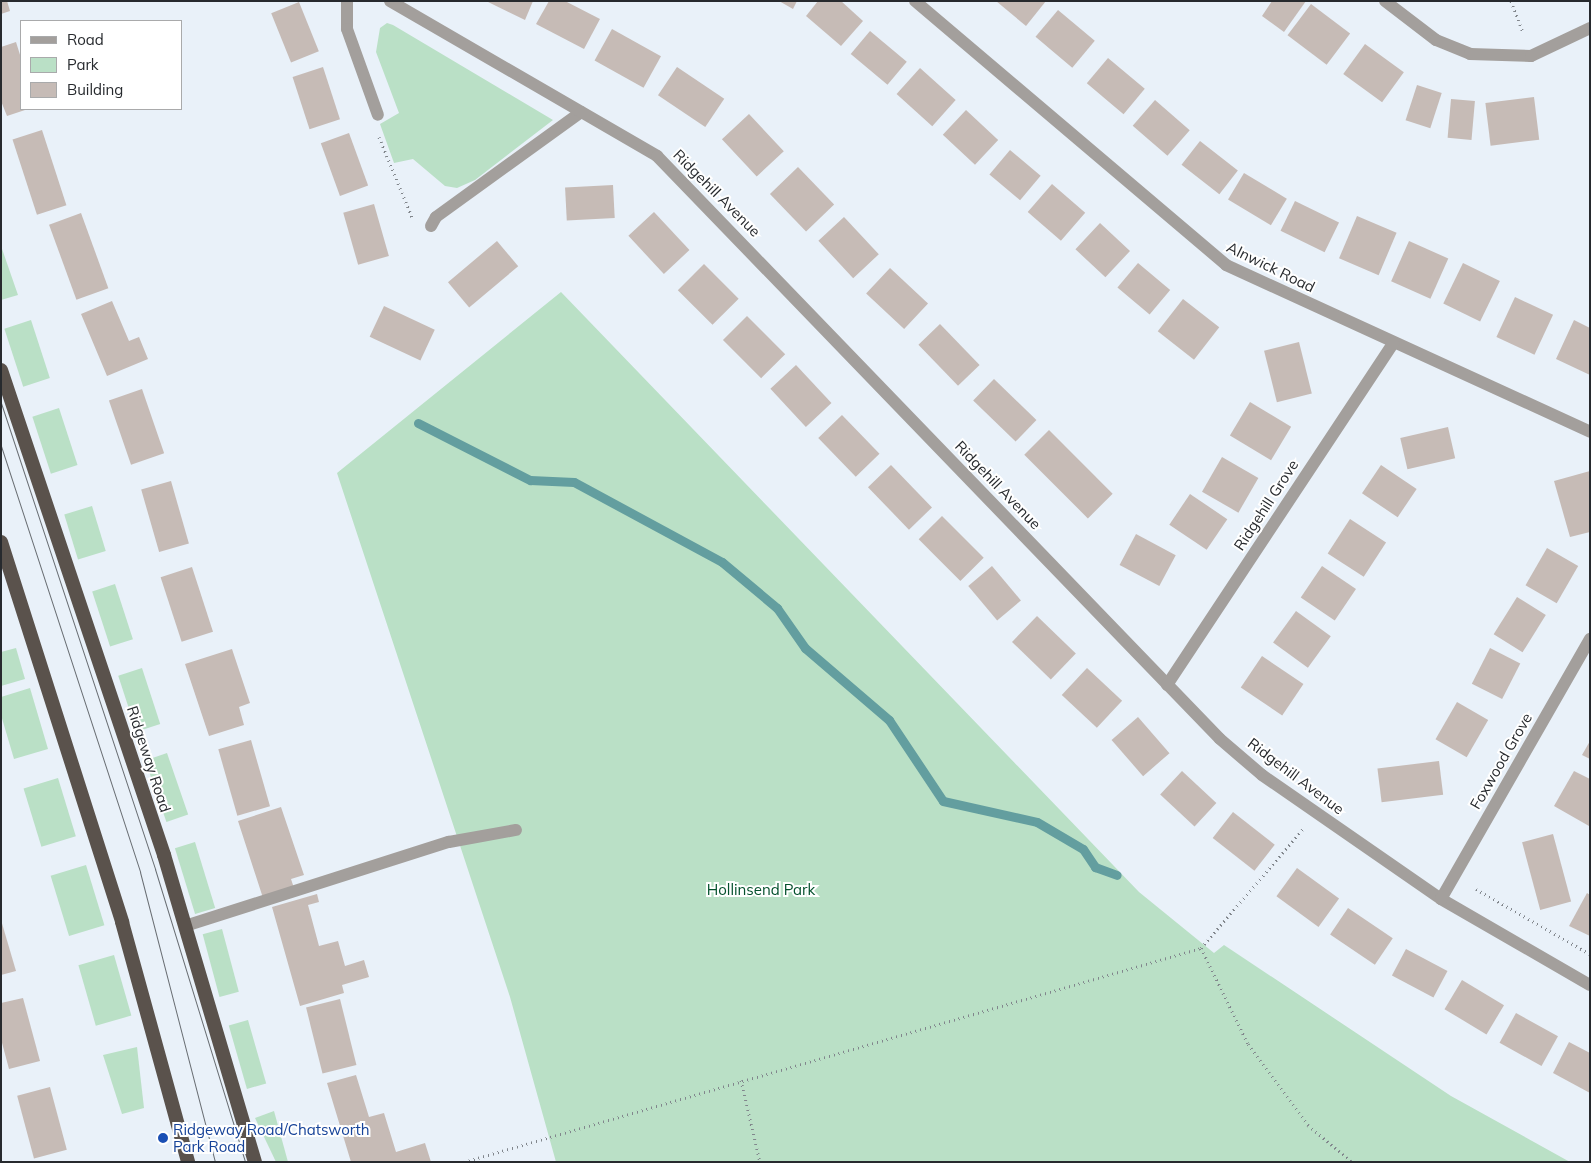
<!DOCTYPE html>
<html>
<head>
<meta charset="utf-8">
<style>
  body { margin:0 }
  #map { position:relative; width:1591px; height:1163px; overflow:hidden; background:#e9f1f9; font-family:Mulish,sans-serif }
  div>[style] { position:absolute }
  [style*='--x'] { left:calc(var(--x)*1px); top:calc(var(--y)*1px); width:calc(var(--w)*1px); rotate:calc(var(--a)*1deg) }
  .green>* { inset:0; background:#bae0c6; transform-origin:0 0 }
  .stream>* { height:9px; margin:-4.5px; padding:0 4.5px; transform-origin:4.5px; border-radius:4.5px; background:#639e9f }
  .building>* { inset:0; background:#c6bbb6; transform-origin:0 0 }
  .path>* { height:3px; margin-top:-1.5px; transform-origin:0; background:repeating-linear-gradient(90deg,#81868c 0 1px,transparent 0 5px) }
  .service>* { height:12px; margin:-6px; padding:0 6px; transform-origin:6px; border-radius:6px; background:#a39f9c }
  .minor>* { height:12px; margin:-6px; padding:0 6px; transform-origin:6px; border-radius:6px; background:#a39f9c }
  .trunk>* { height:14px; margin:-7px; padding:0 7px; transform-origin:7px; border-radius:7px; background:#5a524c }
  .tram>* { height:1px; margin:-0.5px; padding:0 0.5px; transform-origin:0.5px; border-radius:0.5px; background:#696e73 }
  .dots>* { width:14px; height:14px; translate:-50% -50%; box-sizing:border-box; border:2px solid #fff; border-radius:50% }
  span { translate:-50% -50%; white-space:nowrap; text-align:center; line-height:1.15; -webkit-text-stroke:4px #fff; paint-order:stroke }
  .street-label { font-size:15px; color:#272a2e }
  .park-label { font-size:15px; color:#03502c }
  .transit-label { font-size:15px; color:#164399 }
  .left { translate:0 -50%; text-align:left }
  .frame { position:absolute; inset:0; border:2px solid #272a2e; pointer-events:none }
  .legend { position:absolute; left:20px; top:20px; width:162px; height:90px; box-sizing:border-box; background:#fff; border:1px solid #a9aaab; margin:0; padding:6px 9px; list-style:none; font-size:15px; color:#272a2e }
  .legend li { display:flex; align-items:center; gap:10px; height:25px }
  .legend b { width:25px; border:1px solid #a9aaab }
</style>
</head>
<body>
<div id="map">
  <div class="green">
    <i style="clip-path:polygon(387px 23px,393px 25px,553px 120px,475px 180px,457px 188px,445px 186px,413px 159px,394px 163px,380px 124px,399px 113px,376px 52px,380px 28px)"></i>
    <i style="clip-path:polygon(1px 246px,18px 295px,1px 300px)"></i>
    <i style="clip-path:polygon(561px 292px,1139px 892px,1214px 953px,1224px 945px,1451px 1096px,1570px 1162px,556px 1162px,510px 997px,337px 473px)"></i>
    <i style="left:31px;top:320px;width:61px;height:28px;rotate:72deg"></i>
    <i style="left:59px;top:408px;width:60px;height:28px;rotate:72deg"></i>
    <i style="left:92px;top:506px;width:47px;height:29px;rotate:73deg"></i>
    <i style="left:115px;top:584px;width:58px;height:24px;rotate:72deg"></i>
    <i style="clip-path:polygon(16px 648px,25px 679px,1px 686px,1px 652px)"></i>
    <i style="left:142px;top:668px;width:59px;height:25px;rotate:72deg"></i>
    <i style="clip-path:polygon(30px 688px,48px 749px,14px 759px,1px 715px,1px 697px)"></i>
    <i style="left:167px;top:753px;width:65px;height:23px;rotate:71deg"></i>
    <i style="left:58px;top:778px;width:61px;height:36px;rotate:73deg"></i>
    <i style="left:195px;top:842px;width:69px;height:21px;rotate:73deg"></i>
    <i style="left:86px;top:865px;width:63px;height:37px;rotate:73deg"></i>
    <i style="left:222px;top:929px;width:65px;height:20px;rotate:75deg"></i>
    <i style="left:114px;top:955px;width:63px;height:37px;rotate:74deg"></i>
    <i style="left:248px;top:1020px;width:66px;height:20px;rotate:74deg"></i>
    <i style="clip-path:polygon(137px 1047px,144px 1108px,122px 1114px,103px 1055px)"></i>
    <i style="clip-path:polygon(274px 1111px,288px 1162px,276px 1162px,255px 1118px)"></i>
  </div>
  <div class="stream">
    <i style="--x:418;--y:423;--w:126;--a:27"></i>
    <i style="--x:530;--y:480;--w:44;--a:2.6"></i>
    <i style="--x:574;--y:482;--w:168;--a:28.4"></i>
    <i style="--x:722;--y:562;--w:72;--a:39.9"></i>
    <i style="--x:777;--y:608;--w:49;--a:55"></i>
    <i style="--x:805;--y:648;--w:111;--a:40.6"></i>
    <i style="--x:889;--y:720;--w:97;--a:56.3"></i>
    <i style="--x:943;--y:801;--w:96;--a:12.6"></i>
    <i style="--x:1037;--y:822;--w:53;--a:30.4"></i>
    <i style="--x:1083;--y:849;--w:22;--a:56"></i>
    <i style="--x:1095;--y:867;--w:23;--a:20"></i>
  </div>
  <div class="building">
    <i style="clip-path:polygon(1px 1px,7px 1px,10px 11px,1px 14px)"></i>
    <i style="clip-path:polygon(486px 1px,533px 1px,525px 20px)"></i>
    <i style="clip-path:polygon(549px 1px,565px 1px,600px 19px,584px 49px,536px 24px)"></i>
    <i style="clip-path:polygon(779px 1px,797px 1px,793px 9px)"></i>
    <i style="clip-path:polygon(818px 1px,841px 1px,863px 21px,841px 46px,806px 16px)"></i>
    <i style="clip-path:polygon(996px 1px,1046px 1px,1026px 26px)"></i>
    <i style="clip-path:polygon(1272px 1px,1306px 1px,1284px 32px,1262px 16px)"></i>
    <i style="left:299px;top:2px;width:53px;height:30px;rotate:68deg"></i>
    <i style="left:1311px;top:4px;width:49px;height:39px;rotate:37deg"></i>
    <i style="left:1058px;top:10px;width:48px;height:35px;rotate:40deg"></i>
    <i style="left:612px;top:29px;width:56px;height:36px;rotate:29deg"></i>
    <i style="left:870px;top:31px;width:48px;height:30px;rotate:40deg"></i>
    <i style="clip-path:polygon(16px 42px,21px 58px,21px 109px,28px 109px,7px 116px,1px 101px,1px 47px)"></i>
    <i style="left:1365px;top:44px;width:48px;height:37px;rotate:36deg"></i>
    <i style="left:1108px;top:58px;width:48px;height:33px;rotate:40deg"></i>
    <i style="left:323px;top:67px;width:55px;height:32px;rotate:72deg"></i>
    <i style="left:677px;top:67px;width:57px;height:34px;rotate:34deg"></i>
    <i style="left:920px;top:68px;width:48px;height:35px;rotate:42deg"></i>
    <i style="left:1417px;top:85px;width:26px;height:37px;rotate:18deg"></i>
    <i style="left:1534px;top:97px;width:43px;height:49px;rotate:83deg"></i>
    <i style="left:1451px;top:99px;width:24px;height:39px;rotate:5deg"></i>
    <i style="left:1155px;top:100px;width:46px;height:34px;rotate:41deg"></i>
    <i style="left:966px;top:110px;width:44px;height:34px;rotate:43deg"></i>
    <i style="left:749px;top:114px;width:51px;height:37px;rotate:47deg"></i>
    <i style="left:42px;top:130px;width:79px;height:31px;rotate:72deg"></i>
    <i style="left:349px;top:133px;width:56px;height:30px;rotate:70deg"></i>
    <i style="left:1200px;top:141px;width:48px;height:30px;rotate:38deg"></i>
    <i style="left:1010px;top:150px;width:40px;height:32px;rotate:40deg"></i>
    <i style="left:798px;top:167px;width:52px;height:39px;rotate:46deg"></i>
    <i style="left:1244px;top:173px;width:50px;height:31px;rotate:31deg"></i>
    <i style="left:1052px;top:184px;width:44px;height:37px;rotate:41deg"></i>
    <i style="left:613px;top:185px;width:33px;height:48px;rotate:87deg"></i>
    <i style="left:1295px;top:201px;width:49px;height:33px;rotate:26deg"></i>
    <i style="left:374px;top:204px;width:54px;height:32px;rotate:74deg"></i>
    <i style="left:654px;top:212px;width:52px;height:35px;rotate:47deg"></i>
    <i style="left:81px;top:213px;width:80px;height:34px;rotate:70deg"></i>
    <i style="left:1357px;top:216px;width:43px;height:46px;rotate:23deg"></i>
    <i style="left:844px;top:217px;width:51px;height:35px;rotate:47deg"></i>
    <i style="left:1100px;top:223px;width:41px;height:36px;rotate:43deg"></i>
    <i style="left:497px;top:241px;width:33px;height:64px;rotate:50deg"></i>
    <i style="left:1409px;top:241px;width:43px;height:44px;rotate:24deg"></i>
    <i style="left:1138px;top:263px;width:42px;height:32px;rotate:40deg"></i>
    <i style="left:1463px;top:263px;width:41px;height:45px;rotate:26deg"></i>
    <i style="left:704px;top:264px;width:49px;height:37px;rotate:45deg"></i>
    <i style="left:890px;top:268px;width:52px;height:35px;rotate:43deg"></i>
    <i style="left:1515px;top:297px;width:42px;height:44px;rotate:25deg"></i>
    <i style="left:1183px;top:299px;width:46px;height:41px;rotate:38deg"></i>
    <i style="clip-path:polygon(112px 301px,129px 341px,139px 337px,148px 359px,107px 376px,81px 314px)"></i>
    <i style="left:384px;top:306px;width:56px;height:34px;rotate:25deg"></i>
    <i style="left:747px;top:316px;width:54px;height:34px;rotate:45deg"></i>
    <i style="clip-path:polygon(1574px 320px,1590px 328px,1590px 375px,1556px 359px)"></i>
    <i style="left:940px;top:324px;width:57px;height:30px;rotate:46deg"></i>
    <i style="left:1299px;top:342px;width:53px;height:36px;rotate:76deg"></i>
    <i style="left:796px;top:365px;width:52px;height:35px;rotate:47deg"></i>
    <i style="left:994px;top:379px;width:59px;height:30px;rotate:44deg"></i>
    <i style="left:142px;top:389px;width:68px;height:35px;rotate:71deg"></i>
    <i style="left:1250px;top:402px;width:48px;height:39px;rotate:31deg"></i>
    <i style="left:842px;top:415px;width:54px;height:33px;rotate:46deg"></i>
    <i style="left:1448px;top:427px;width:32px;height:49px;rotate:77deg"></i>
    <i style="left:1049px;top:430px;width:90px;height:35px;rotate:45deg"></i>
    <i style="left:1222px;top:457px;width:42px;height:40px;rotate:30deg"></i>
    <i style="left:891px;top:465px;width:59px;height:32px;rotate:46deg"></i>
    <i style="left:1381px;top:465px;width:43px;height:34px;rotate:34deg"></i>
    <i style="clip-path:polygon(1590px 471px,1590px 532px,1570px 537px,1554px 481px)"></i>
    <i style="left:171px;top:481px;width:65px;height:31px;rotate:74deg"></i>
    <i style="left:1190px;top:494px;width:45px;height:37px;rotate:34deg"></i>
    <i style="left:942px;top:516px;width:59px;height:33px;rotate:45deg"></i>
    <i style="left:1350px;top:519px;width:43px;height:41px;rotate:33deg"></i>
    <i style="left:1136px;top:534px;width:45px;height:35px;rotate:28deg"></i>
    <i style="left:1547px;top:548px;width:36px;height:43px;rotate:30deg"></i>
    <i style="left:992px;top:566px;width:45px;height:31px;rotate:50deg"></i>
    <i style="left:1322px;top:566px;width:41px;height:38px;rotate:34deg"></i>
    <i style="left:192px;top:567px;width:68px;height:33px;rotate:72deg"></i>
    <i style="left:1517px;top:597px;width:34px;height:44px;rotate:32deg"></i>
    <i style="left:1296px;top:611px;width:43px;height:39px;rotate:36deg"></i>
    <i style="left:1037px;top:616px;width:54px;height:36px;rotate:44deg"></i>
    <i style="left:1490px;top:648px;width:34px;height:40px;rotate:27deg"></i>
    <i style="clip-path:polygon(232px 649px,250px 703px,239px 707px,244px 725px,209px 736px,185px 664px)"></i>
    <i style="left:1262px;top:656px;width:50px;height:38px;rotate:34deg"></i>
    <i style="left:1087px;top:668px;width:48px;height:37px;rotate:43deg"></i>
    <i style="left:1457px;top:702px;width:36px;height:43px;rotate:30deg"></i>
    <i style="left:1138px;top:717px;width:48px;height:35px;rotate:49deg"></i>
    <i style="left:251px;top:740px;width:69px;height:34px;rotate:74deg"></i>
    <i style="clip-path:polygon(1590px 741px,1590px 759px,1582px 755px)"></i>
    <i style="left:1439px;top:761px;width:34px;height:62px;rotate:83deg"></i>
    <i style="left:1182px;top:771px;width:47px;height:32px;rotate:43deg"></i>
    <i style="clip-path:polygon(1574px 771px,1590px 779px,1589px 826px,1554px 806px)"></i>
    <i style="clip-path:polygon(281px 807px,304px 875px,291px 879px,294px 888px,263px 898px,238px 821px)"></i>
    <i style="left:1233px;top:812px;width:53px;height:33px;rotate:38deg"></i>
    <i style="left:1553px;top:834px;width:70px;height:32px;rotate:75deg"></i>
    <i style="left:1297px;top:868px;width:52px;height:35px;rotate:36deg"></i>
    <i style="clip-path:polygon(1587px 893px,1590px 895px,1590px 936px,1569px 926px)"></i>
    <i style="clip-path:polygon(317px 894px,319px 902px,308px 905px,319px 946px,338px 941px,345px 966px,364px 960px,369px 977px,342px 985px,344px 993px,300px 1006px,272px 907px)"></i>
    <i style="left:1348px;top:908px;width:54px;height:32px;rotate:34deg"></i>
    <i style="clip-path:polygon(1px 920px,16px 971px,1px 975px)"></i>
    <i style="left:1406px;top:949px;width:47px;height:30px;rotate:28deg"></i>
    <i style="left:1462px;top:980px;width:49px;height:34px;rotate:31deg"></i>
    <i style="clip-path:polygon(23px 998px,40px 1061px,9px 1069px,1px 1039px,1px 1003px)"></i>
    <i style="left:340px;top:999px;width:68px;height:35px;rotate:76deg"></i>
    <i style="left:1516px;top:1013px;width:48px;height:34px;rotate:29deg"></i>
    <i style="clip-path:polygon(1569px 1042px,1590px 1053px,1590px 1093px,1553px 1073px)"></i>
    <i style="clip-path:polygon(356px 1075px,369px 1117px,384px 1113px,396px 1152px,425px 1143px,431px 1162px,351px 1162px,327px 1083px)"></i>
    <i style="left:50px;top:1087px;width:65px;height:34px;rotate:75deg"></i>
  </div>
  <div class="path">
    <i style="--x:1511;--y:1;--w:34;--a:69"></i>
    <i style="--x:379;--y:137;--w:87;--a:67.6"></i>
    <i style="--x:1476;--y:889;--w:131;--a:29.7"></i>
    <i style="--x:1201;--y:948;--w:107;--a:63.9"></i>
    <i style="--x:1248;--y:1044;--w:101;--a:53.5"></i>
    <i style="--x:1308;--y:1125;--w:57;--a:40.1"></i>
    <i style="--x:741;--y:1080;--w:84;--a:77"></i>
    <i style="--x:464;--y:1162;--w:767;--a:-16.19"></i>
    <i style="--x:1201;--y:948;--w:157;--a:-49.4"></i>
  </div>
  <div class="service">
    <i style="--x:347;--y:1;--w:28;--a:90"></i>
    <i style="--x:347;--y:29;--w:91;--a:70.2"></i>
    <i style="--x:431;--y:226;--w:10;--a:-61"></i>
    <i style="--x:436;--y:217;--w:179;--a:-35.9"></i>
    <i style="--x:185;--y:926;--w:277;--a:-17.7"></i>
    <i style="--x:449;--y:842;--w:68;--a:-10.2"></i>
  </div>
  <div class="minor">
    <i style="--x:390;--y:1;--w:309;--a:30.1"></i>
    <i style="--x:657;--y:156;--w:810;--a:46"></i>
    <i style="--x:1220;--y:739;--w:55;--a:40.6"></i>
    <i style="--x:1262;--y:775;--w:218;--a:34.7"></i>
    <i style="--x:1441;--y:899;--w:172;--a:30"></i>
    <i style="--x:915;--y:1;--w:408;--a:40.3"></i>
    <i style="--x:1226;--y:265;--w:400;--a:24.6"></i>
    <i style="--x:1385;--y:1;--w:64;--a:37.4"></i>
    <i style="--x:1436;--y:40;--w:37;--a:22"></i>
    <i style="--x:1470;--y:54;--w:61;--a:1.9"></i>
    <i style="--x:1531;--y:56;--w:65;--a:-25.4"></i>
    <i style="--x:1167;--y:685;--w:410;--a:-56.5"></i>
    <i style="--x:1441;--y:899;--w:300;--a:-60.2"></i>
  </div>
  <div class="trunk">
    <i style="--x:1;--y:370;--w:512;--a:71.42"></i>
    <i style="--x:164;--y:855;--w:320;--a:73.5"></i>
    <i style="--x:1;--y:542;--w:399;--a:72.3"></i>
    <i style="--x:122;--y:922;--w:249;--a:74.6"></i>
  </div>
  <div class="tram">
    <i style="--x:1;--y:403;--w:491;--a:71.7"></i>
    <i style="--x:155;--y:869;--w:307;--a:72.9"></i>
    <i style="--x:1;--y:446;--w:448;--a:71.9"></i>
    <i style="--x:140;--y:872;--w:300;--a:75.5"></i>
  </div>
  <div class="dots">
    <i style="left:163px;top:1138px;background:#1a4fb4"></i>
  </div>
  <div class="street-label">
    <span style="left:717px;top:193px;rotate:45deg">Ridgehill Avenue</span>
    <span style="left:1271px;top:267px;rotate:26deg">Alnwick Road</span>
    <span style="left:998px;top:485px;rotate:46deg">Ridgehill Avenue</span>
    <span style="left:1266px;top:505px;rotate:-57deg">Ridgehill Grove</span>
    <span style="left:149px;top:759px;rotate:72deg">Ridgeway Road</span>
    <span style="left:1501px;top:761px;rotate:-60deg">Foxwood Grove</span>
    <span style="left:1296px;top:776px;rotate:37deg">Ridgehill Avenue</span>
  </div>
  <div class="park-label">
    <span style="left:761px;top:890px">Hollinsend Park</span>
  </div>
  <div class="transit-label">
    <span class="left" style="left:173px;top:1138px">Ridgeway Road/Chatsworth<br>Park Road</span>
  </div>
  <div class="frame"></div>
  <ul class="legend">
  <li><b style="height:6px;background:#a39f9c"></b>Road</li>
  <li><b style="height:14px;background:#bae0c6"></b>Park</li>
  <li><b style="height:14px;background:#c6bbb6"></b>Building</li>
  </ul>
</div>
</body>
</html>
